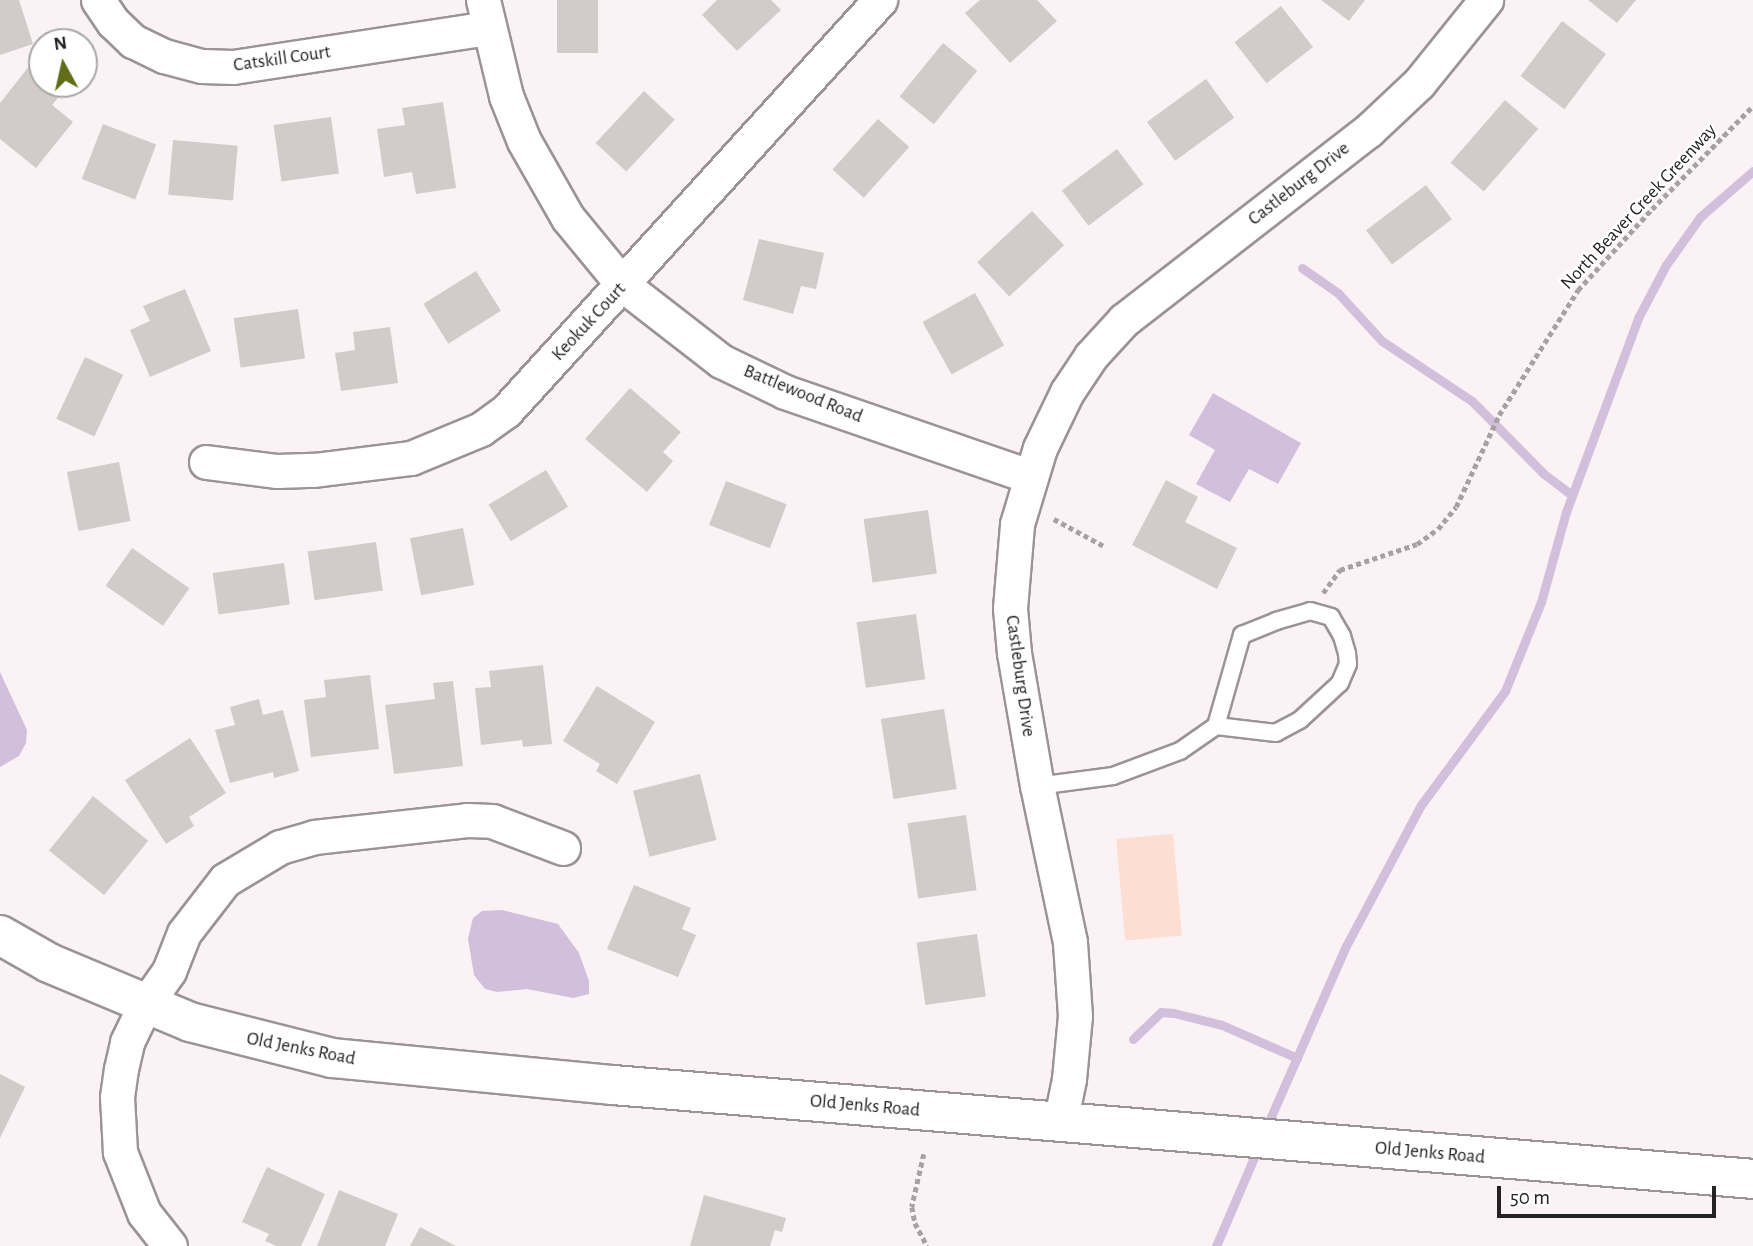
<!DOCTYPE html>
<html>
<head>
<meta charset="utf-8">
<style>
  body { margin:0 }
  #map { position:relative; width:1753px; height:1246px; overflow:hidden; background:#faf2f4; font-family:"Alegreya Sans",sans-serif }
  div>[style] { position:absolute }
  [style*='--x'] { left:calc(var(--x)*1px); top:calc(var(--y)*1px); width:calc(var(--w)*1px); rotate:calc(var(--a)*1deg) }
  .green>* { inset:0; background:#fcdfd2; transform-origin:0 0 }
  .water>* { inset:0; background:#d1bfdc }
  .stream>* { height:9px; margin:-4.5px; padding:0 4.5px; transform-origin:4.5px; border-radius:4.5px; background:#d1bfdc }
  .building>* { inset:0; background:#d3cbca; transform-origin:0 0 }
  .path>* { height:4.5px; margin-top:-2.25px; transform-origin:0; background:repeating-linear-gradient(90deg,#a7a1a3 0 5px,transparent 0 8.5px) }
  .roads { filter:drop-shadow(2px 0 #9b9395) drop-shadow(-2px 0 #9b9395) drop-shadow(0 2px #9b9395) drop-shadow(0 -2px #9b9395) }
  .lane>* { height:16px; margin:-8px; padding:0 8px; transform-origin:8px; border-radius:8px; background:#fff }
  .street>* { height:33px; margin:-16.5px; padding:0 16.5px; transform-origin:16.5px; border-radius:16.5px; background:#fff }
  .secondary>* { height:38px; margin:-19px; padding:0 19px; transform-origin:19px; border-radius:19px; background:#fff }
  span { translate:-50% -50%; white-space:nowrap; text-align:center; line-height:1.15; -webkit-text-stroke:5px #fff; paint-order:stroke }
  .street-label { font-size:19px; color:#252223 }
  .north { position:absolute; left:28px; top:28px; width:70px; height:70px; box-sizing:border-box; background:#fff; border:2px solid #a8a7a7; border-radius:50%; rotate:352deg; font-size:19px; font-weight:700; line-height:28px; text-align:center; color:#252223 }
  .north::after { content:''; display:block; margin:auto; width:24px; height:32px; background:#616e17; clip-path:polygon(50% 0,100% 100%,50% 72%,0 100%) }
  .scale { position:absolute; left:1497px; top:1186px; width:219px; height:32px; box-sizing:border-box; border:4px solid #252223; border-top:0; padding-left:9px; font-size:21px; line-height:24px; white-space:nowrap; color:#252223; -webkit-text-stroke:5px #fff; paint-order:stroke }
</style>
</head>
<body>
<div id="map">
  <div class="green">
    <i style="left:1173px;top:834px;width:102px;height:57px;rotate:85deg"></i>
  </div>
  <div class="water">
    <i style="clip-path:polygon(1213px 393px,1301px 443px,1278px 484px,1249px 469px,1230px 502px,1196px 484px,1215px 450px,1189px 435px)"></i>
    <i style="clip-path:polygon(0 672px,27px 730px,26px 743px,19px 756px,0 767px)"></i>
    <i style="clip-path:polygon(502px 910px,558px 924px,579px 953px,589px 981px,589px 994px,573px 998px,527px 989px,497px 992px,485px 989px,474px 975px,468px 939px,473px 918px,482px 911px)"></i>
  </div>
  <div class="stream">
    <i style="--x:1302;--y:268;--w:44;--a:34.8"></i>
    <i style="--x:1338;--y:293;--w:65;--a:47.5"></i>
    <i style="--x:1382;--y:341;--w:108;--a:33.7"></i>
    <i style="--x:1472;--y:401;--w:103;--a:45.4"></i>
    <i style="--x:1544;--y:474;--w:35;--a:37"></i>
    <i style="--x:1133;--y:1039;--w:39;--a:-44"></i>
    <i style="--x:1161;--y:1012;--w:13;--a:4"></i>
    <i style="--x:1174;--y:1013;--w:49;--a:14"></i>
    <i style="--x:1222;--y:1025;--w:82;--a:23.7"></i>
    <i style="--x:1266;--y:1128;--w:199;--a:-66.3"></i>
    <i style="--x:1346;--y:946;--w:160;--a:-62"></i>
    <i style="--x:1421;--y:805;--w:142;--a:-53.6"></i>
    <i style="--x:1505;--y:691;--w:96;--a:-68"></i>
    <i style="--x:1541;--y:602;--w:93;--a:-74.5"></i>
    <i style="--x:1566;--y:512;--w:207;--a:-69.6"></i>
    <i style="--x:1638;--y:318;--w:60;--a:-62.2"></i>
    <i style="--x:1666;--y:265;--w:59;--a:-54.7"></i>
    <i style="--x:1700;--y:217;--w:70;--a:-41"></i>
    <i style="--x:1216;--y:1246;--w:107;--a:-66.8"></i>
  </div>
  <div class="building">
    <i style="clip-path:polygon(0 0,19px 0,33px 44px,0 55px)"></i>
    <i style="left:557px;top:0;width:41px;height:53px"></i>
    <i style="clip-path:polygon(717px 0,771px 0,781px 10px,737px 51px,702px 15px)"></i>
    <i style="clip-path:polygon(980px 0,1037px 0,1057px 21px,1010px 63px,965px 13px)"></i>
    <i style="clip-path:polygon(1321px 0,1365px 0,1349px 21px)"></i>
    <i style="clip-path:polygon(1588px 0,1636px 0,1617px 23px)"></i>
    <i style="left:1281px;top:6px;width:52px;height:59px;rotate:52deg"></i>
    <i style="left:1562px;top:21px;width:55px;height:69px;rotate:37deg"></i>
    <i style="left:943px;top:43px;width:44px;height:69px;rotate:39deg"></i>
    <i style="clip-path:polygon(30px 65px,42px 75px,42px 84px,54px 84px,63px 92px,52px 105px,73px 122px,36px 168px,0 139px,0 103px)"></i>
    <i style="left:1206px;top:79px;width:48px;height:73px;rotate:54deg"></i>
    <i style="left:644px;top:91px;width:42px;height:71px;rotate:43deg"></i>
    <i style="left:1505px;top:100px;width:44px;height:83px;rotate:41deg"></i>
    <i style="clip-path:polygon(443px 102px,456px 188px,416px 194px,412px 172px,384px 177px,377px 129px,405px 125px,402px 108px)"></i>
    <i style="left:331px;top:117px;width:57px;height:58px;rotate:82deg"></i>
    <i style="left:878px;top:119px;width:42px;height:68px;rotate:42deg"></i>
    <i style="left:103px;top:124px;width:57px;height:59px;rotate:21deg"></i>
    <i style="left:173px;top:140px;width:65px;height:55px;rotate:5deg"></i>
    <i style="left:1117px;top:149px;width:44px;height:69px;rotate:53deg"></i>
    <i style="left:1426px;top:185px;width:43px;height:75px;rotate:53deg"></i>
    <i style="left:1032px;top:211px;width:47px;height:75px;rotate:47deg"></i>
    <i style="clip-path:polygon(759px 239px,824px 253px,816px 289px,801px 286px,793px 314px,743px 300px)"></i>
    <i style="left:476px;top:271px;width:47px;height:62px;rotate:58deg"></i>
    <i style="clip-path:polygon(185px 289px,211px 351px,150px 377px,130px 330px,150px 321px,143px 306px)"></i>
    <i style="left:975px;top:293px;width:60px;height:60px;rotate:61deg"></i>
    <i style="left:298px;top:309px;width:50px;height:65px;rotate:82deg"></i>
    <i style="clip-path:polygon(390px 327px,398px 383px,341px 391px,335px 353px,355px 350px,353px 332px)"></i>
    <i style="left:85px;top:357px;width:42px;height:68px;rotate:25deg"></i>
    <i style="clip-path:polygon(630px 388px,681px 432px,663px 452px,673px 461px,647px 492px,585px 439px)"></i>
    <i style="left:119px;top:462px;width:60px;height:53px;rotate:79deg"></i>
    <i style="left:546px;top:470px;width:43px;height:67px;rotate:59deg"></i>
    <i style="clip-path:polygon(1166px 480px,1198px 497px,1185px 522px,1237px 548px,1217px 589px,1132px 545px)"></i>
    <i style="left:726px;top:481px;width:65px;height:47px;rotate:21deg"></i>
    <i style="left:928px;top:510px;width:64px;height:65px;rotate:82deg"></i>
    <i style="left:463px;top:528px;width:58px;height:54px;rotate:79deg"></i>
    <i style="left:376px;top:542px;width:49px;height:69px;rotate:82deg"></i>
    <i style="left:132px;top:548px;width:70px;height:46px;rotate:35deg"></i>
    <i style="left:284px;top:563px;width:42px;height:72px;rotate:82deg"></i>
    <i style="left:916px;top:614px;width:66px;height:60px;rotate:82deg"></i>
    <i style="clip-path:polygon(543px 665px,552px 744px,523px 747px,522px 740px,481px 745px,475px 688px,491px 687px,489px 671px)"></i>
    <i style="clip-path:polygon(370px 675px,379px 749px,311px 757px,304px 700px,326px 697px,324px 680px)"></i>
    <i style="clip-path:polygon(453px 681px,463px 766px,394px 774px,385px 705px,435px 699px,433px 683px)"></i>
    <i style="clip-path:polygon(597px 686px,655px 722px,617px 784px,596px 771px,600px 764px,563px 741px)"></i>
    <i style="clip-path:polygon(259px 699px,263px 715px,283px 710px,299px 771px,274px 778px,273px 772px,230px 783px,215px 730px,235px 725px,230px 707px)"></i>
    <i style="left:944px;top:709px;width:81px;height:64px;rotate:81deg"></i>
    <i style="clip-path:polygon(190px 738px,226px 793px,189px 817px,194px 826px,166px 844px,125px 780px)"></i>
    <i style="left:700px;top:774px;width:68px;height:69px;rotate:76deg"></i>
    <i style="left:93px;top:796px;width:71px;height:70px;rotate:39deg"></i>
    <i style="left:966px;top:815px;width:76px;height:59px;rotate:82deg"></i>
    <i style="clip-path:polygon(634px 885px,691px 908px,682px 929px,696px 935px,678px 977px,607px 949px)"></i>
    <i style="left:977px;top:934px;width:63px;height:61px;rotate:82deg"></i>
    <i style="clip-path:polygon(0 1074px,25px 1087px,0 1138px)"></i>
    <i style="clip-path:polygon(267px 1167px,325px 1194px,301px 1246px,276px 1246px,265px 1241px,269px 1234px,242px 1222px)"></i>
    <i style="clip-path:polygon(339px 1190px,398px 1214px,385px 1246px,317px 1246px)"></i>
    <i style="clip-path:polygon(704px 1195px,786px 1218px,782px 1232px,775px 1230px,770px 1246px,690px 1246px)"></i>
    <i style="clip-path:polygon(420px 1227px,456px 1246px,410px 1246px)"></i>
  </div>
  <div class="path">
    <i style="--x:1054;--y:519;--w:57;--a:28.4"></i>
    <i style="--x:1323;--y:593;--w:29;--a:-54"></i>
    <i style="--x:1340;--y:570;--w:81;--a:-18.7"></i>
    <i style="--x:1417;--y:544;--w:26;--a:-36"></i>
    <i style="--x:1438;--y:529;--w:28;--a:-51"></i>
    <i style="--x:1456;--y:507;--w:102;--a:-64.9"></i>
    <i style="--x:1499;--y:415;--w:148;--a:-57.7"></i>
    <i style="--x:1578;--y:290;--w:110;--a:-47.6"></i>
    <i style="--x:1652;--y:209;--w:144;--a:-45.6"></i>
    <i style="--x:924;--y:1154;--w:54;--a:102.8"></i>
    <i style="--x:912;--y:1207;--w:16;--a:79"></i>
    <i style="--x:915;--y:1223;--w:26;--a:62"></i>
  </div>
  <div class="roads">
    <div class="lane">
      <i style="--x:1037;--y:786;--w:77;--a:-7.5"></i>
      <i style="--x:1113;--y:776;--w:72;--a:-20.5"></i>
      <i style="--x:1180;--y:751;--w:44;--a:-34.8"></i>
      <i style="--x:1216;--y:726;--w:95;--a:-74.1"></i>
      <i style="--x:1242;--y:635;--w:37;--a:-22"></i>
      <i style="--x:1276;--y:621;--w:35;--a:-16"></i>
      <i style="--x:1310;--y:611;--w:22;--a:16"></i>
      <i style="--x:1331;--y:617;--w:22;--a:60"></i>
      <i style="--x:1342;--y:636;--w:19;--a:74"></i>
      <i style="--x:1347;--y:654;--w:10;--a:84"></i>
      <i style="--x:1348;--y:664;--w:21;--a:113"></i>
      <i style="--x:1340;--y:683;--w:54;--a:137.2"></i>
      <i style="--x:1300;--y:720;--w:27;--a:152"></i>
      <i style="--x:1276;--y:733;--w:60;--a:-173.3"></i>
    </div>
    <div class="street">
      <i style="--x:98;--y:0;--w:27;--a:56"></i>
      <i style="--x:113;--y:22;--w:28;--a:44"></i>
      <i style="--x:133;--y:41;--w:34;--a:26"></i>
      <i style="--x:164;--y:56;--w:39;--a:15"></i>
      <i style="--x:202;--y:66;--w:31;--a:2"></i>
      <i style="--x:233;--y:67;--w:258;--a:-8.7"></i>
      <i style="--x:483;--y:0;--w:99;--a:76.5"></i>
      <i style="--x:506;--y:96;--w:48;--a:68.2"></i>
      <i style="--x:524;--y:141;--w:89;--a:60.3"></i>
      <i style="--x:568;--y:218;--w:87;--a:50.6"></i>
      <i style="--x:623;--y:285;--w:124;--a:37.8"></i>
      <i style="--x:721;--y:361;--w:71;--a:25.8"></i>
      <i style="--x:785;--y:392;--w:258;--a:19"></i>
      <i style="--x:206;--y:462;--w:72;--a:7.2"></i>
      <i style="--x:277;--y:471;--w:37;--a:-2"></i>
      <i style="--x:314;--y:470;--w:98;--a:-7.1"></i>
      <i style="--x:411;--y:458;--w:76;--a:-22.5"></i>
      <i style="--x:481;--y:429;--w:31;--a:-36"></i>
      <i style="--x:506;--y:411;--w:556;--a:-47.7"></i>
      <i style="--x:1060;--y:1123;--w:45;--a:-78.4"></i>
      <i style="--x:1069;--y:1079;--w:63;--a:-84.6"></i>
      <i style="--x:1075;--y:1016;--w:74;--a:-93.9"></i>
      <i style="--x:1070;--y:942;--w:159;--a:-101.9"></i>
      <i style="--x:1037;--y:786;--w:135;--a:-99.8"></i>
      <i style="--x:1014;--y:653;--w:45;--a:-95.1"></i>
      <i style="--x:1010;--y:608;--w:84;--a:-85.2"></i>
      <i style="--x:1017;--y:524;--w:79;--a:-73.2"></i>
      <i style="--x:1040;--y:448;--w:62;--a:-64.3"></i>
      <i style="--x:1067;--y:392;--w:43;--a:-56.3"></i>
      <i style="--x:1091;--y:356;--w:49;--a:-47.5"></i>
      <i style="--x:1124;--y:320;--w:309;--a:-37.8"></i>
      <i style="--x:1368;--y:131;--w:70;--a:-43.3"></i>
      <i style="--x:1419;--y:83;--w:107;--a:-51.1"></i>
      <i style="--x:170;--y:1246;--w:42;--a:-128.2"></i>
      <i style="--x:144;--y:1213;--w:66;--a:-111.5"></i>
      <i style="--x:120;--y:1152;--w:55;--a:-93.1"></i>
      <i style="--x:117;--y:1097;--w:28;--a:-82"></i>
      <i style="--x:121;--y:1069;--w:28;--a:-77"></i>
      <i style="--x:127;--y:1042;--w:41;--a:-64.1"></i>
      <i style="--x:145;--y:1005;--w:42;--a:-54.8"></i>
      <i style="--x:169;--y:971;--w:41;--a:-68.5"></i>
      <i style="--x:184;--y:933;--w:67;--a:-52.3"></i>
      <i style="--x:225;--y:880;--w:64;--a:-31"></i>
      <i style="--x:280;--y:847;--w:35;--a:-16"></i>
      <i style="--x:314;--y:837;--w:154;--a:-6.3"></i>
      <i style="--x:467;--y:820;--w:25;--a:2"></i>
      <i style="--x:492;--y:821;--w:76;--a:20.8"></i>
    </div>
    <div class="secondary">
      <i style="--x:0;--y:935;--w:56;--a:29.7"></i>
      <i style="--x:49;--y:963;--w:153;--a:22.7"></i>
      <i style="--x:190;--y:1022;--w:146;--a:14.2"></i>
      <i style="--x:332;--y:1058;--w:282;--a:5.5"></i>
      <i style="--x:613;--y:1085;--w:1144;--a:4.71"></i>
    </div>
  </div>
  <div class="street-label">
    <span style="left:282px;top:59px;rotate:-8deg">Catskill Court</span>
    <span style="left:1299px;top:184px;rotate:-38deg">Castleburg Drive</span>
    <span style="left:1639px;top:207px;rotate:-47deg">North Beaver Creek Greenway</span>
    <span style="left:589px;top:322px;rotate:-47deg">Keokuk Court</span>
    <span style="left:803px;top:394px;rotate:22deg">Battlewood Road</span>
    <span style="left:1020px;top:676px;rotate:82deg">Castleburg Drive</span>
    <span style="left:301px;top:1049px;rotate:11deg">Old Jenks Road</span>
    <span style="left:865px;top:1106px;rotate:5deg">Old Jenks Road</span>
    <span style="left:1430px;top:1153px;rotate:5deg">Old Jenks Road</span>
  </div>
  <div class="north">N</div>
  <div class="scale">50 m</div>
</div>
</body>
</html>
